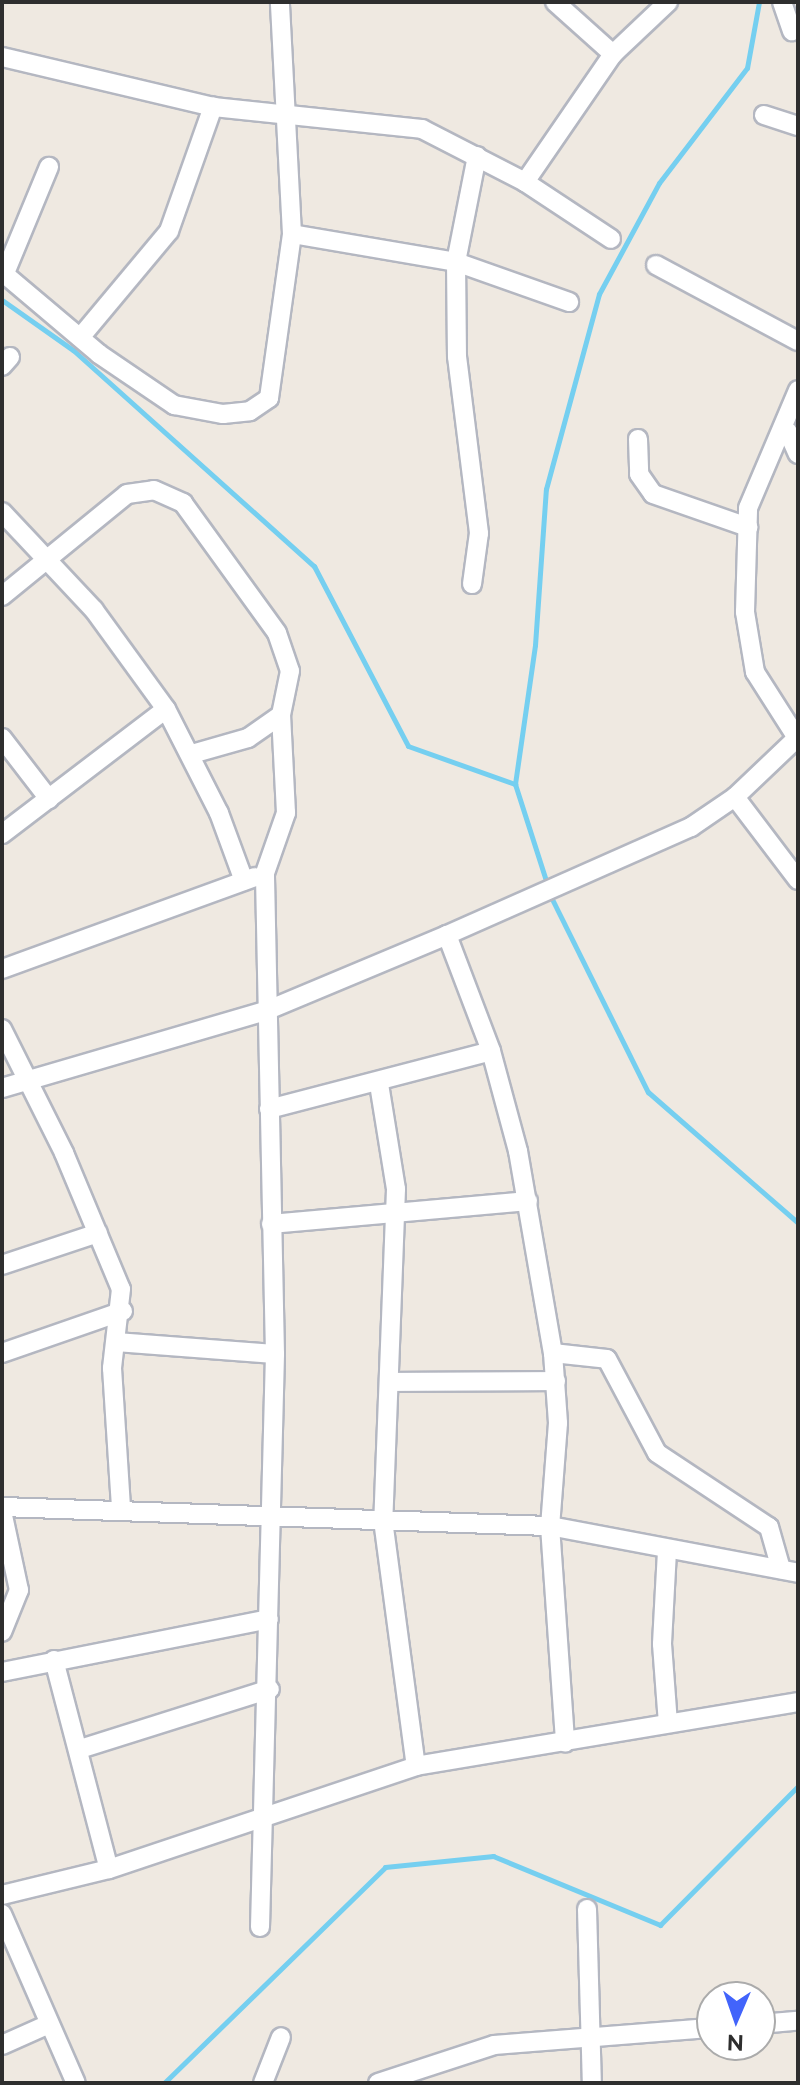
<!DOCTYPE html>
<html>
<head>
<meta charset="utf-8">
<style>
  body { margin:0 }
  #map { position:relative; width:800px; height:2085px; overflow:hidden; background:#efe9e1; font-family:Raleway,sans-serif }
  div>[style] { position:absolute }
  [style*='--x'] { left:calc(var(--x)*1px); top:calc(var(--y)*1px); width:calc(var(--w)*1px); rotate:calc(var(--a)*1deg) }
  .stream>* { height:5px; margin:-2.5px; padding:0 2.5px; transform-origin:2.5px; border-radius:2.5px; background:#75cff0 }
  .roads { filter:drop-shadow(2px 0 #b4b7c1) drop-shadow(-2px 0 #b4b7c1) drop-shadow(0 2px #b4b7c1) drop-shadow(0 -2px #b4b7c1) }
  .minor>* { height:18px; margin:-9px; padding:0 9px; transform-origin:9px; border-radius:9px; background:#fff }
  span { translate:-50% -50%; white-space:nowrap; text-align:center; line-height:1.15; -webkit-text-stroke:8px #fff; paint-order:stroke }
  .frame { position:absolute; inset:0; border:4px solid #2e2e2e; pointer-events:none }
  .north { position:absolute; left:696px; top:1981px; width:80px; height:80px; box-sizing:border-box; background:#fff; border:2px solid #ababab; border-radius:50%; rotate:182deg; font-size:22px; font-weight:700; line-height:32px; text-align:center; color:#2e2e2e }
  .north::after { content:''; display:block; margin:auto; width:28px; height:36px; background:#4264fb; clip-path:polygon(50% 0,100% 100%,50% 72%,0 100%) }
</style>
</head>
<body>
<div id="map">
  <div class="stream">
    <i style="--x:2;--y:300;--w:87;--a:35.2"></i>
    <i style="--x:73;--y:350;--w:324;--a:41.9"></i>
    <i style="--x:314;--y:566;--w:203;--a:62.4"></i>
    <i style="--x:408;--y:746;--w:114;--a:19.6"></i>
    <i style="--x:515;--y:784;--w:121;--a:72.2"></i>
    <i style="--x:552;--y:899;--w:216;--a:63.6"></i>
    <i style="--x:648;--y:1092;--w:199;--a:41.1"></i>
    <i style="--x:515;--y:784;--w:140;--a:-81.8"></i>
    <i style="--x:535;--y:645;--w:156;--a:-86"></i>
    <i style="--x:546;--y:489;--w:202;--a:-74.8"></i>
    <i style="--x:599;--y:294;--w:126;--a:-61.6"></i>
    <i style="--x:659;--y:183;--w:145;--a:-52.6"></i>
    <i style="--x:747;--y:68;--w:67;--a:-79.7"></i>
    <i style="--x:164;--y:2083;--w:309;--a:-44.3"></i>
    <i style="--x:385;--y:1867;--w:109;--a:-5.8"></i>
    <i style="--x:493;--y:1856;--w:181;--a:22.4"></i>
    <i style="--x:660;--y:1925;--w:196;--a:-45.2"></i>
  </div>
  <div class="roads">
    <div class="minor">
      <i style="--x:555;--y:2;--w:78;--a:41.9"></i>
      <i style="--x:782;--y:2;--w:31;--a:71"></i>
      <i style="--x:2;--y:57;--w:217;--a:13.3"></i>
      <i style="--x:213;--y:107;--w:210;--a:6"></i>
      <i style="--x:422;--y:129;--w:116;--a:27.2"></i>
      <i style="--x:525;--y:182;--w:103;--a:33.5"></i>
      <i style="--x:764;--y:115;--w:36;--a:18"></i>
      <i style="--x:525;--y:182;--w:155;--a:-55.5"></i>
      <i style="--x:613;--y:54;--w:76;--a:-43.4"></i>
      <i style="--x:292;--y:234;--w:166;--a:9.7"></i>
      <i style="--x:456;--y:262;--w:120;--a:19.5"></i>
      <i style="--x:656;--y:265;--w:161;--a:28.2"></i>
      <i style="--x:2;--y:272;--w:127;--a:40.2"></i>
      <i style="--x:99;--y:354;--w:91;--a:34.2"></i>
      <i style="--x:174;--y:405;--w:50;--a:10.4"></i>
      <i style="--x:223;--y:414;--w:27;--a:-6"></i>
      <i style="--x:250;--y:411;--w:23;--a:-34"></i>
      <i style="--x:269;--y:398;--w:166;--a:-82"></i>
      <i style="--x:292;--y:234;--w:232;--a:-93"></i>
      <i style="--x:5;--y:273;--w:115;--a:-67.5"></i>
      <i style="--x:83;--y:334;--w:134;--a:-50.1"></i>
      <i style="--x:169;--y:231;--w:132;--a:-70.5"></i>
      <i style="--x:2;--y:366;--w:12;--a:-48"></i>
      <i style="--x:788;--y:432;--w:24;--a:66"></i>
      <i style="--x:638;--y:439;--w:35;--a:88"></i>
      <i style="--x:639;--y:474;--w:24;--a:55"></i>
      <i style="--x:653;--y:494;--w:101;--a:19.2"></i>
      <i style="--x:2;--y:512;--w:134;--a:46.8"></i>
      <i style="--x:94;--y:610;--w:122;--a:54"></i>
      <i style="--x:166;--y:709;--w:117;--a:63"></i>
      <i style="--x:219;--y:813;--w:72;--a:69.8"></i>
      <i style="--x:472;--y:584;--w:51;--a:-82.2"></i>
      <i style="--x:479;--y:533;--w:177;--a:-97.1"></i>
      <i style="--x:457;--y:357;--w:95;--a:-90.6"></i>
      <i style="--x:456;--y:262;--w:108;--a:-78.8"></i>
      <i style="--x:2;--y:596;--w:161;--a:-39.2"></i>
      <i style="--x:127;--y:494;--w:27;--a:-8"></i>
      <i style="--x:154;--y:490;--w:32;--a:24"></i>
      <i style="--x:183;--y:503;--w:160;--a:54.1"></i>
      <i style="--x:277;--y:633;--w:40;--a:71.1"></i>
      <i style="--x:290;--y:671;--w:45;--a:101.6"></i>
      <i style="--x:281;--y:715;--w:40;--a:145.1"></i>
      <i style="--x:248;--y:738;--w:58;--a:164.1"></i>
      <i style="--x:2;--y:738;--w:77;--a:52.4"></i>
      <i style="--x:797;--y:738;--w:78;--a:-122.5"></i>
      <i style="--x:755;--y:672;--w:61;--a:-99.5"></i>
      <i style="--x:745;--y:612;--w:104;--a:-88.3"></i>
      <i style="--x:748;--y:508;--w:128;--a:-67"></i>
      <i style="--x:735;--y:797;--w:104;--a:52.8"></i>
      <i style="--x:2;--y:834;--w:206;--a:-37.3"></i>
      <i style="--x:447;--y:935;--w:124;--a:69.2"></i>
      <i style="--x:491;--y:1051;--w:104;--a:74.9"></i>
      <i style="--x:518;--y:1151;--w:205;--a:80.2"></i>
      <i style="--x:553;--y:1353;--w:70;--a:85.9"></i>
      <i style="--x:558;--y:1423;--w:103;--a:94.4"></i>
      <i style="--x:550;--y:1526;--w:217;--a:86"></i>
      <i style="--x:2;--y:969;--w:269;--a:-20"></i>
      <i style="--x:2;--y:1029;--w:139;--a:63.4"></i>
      <i style="--x:64;--y:1153;--w:147;--a:67.3"></i>
      <i style="--x:121;--y:1289;--w:80;--a:96.5"></i>
      <i style="--x:112;--y:1368;--w:140;--a:86.3"></i>
      <i style="--x:379;--y:1084;--w:106;--a:80.8"></i>
      <i style="--x:396;--y:1189;--w:331;--a:92.2"></i>
      <i style="--x:383;--y:1520;--w:248;--a:82.4"></i>
      <i style="--x:2;--y:1088;--w:277;--a:-16.3"></i>
      <i style="--x:268;--y:1010;--w:194;--a:-22.7"></i>
      <i style="--x:447;--y:935;--w:267;--a:-23.9"></i>
      <i style="--x:691;--y:827;--w:53;--a:-34.3"></i>
      <i style="--x:735;--y:797;--w:87;--a:-43.6"></i>
      <i style="--x:269;--y:1109;--w:229;--a:-14.6"></i>
      <i style="--x:271;--y:1224;--w:258;--a:-5.1"></i>
      <i style="--x:2;--y:1265;--w:101;--a:-18.4"></i>
      <i style="--x:116;--y:1342;--w:159;--a:4.3"></i>
      <i style="--x:2;--y:1353;--w:128;--a:-19.1"></i>
      <i style="--x:553;--y:1353;--w:54;--a:6.3"></i>
      <i style="--x:607;--y:1359;--w:106;--a:62"></i>
      <i style="--x:657;--y:1453;--w:134;--a:33.5"></i>
      <i style="--x:769;--y:1527;--w:44;--a:74.1"></i>
      <i style="--x:391;--y:1382;--w:165;--a:-0.3"></i>
      <i style="--x:2;--y:1507;--w:548;--a:1.99"></i>
      <i style="--x:550;--y:1526;--w:252;--a:10.7"></i>
      <i style="--x:2;--y:1511;--w:81;--a:77.9"></i>
      <i style="--x:19;--y:1590;--w:45;--a:112"></i>
      <i style="--x:667;--y:1551;--w:93;--a:93.1"></i>
      <i style="--x:662;--y:1644;--w:79;--a:85.7"></i>
      <i style="--x:54;--y:1660;--w:216;--a:75.3"></i>
      <i style="--x:2;--y:1672;--w:272;--a:-11.2"></i>
      <i style="--x:80;--y:1749;--w:199;--a:-17.5"></i>
      <i style="--x:2;--y:1895;--w:110;--a:-13.7"></i>
      <i style="--x:109;--y:1869;--w:324;--a:-18.5"></i>
      <i style="--x:416;--y:1766;--w:387;--a:-9.5"></i>
      <i style="--x:587;--y:1909;--w:174;--a:88.4"></i>
      <i style="--x:2;--y:1914;--w:184;--a:66.4"></i>
      <i style="--x:260;--y:1927;--w:573;--a:-88.5"></i>
      <i style="--x:275;--y:1354;--w:481;--a:-91.2"></i>
      <i style="--x:265;--y:873;--w:64;--a:-70.7"></i>
      <i style="--x:286;--y:813;--w:98;--a:-92.9"></i>
      <i style="--x:760;--y:2024;--w:38;--a:-5"></i>
      <i style="--x:2;--y:2045;--w:51;--a:-24.1"></i>
      <i style="--x:263;--y:2083;--w:49;--a:-68.6"></i>
      <i style="--x:378;--y:2083;--w:122;--a:-18.1"></i>
      <i style="--x:494;--y:2045;--w:219;--a:-4.5"></i>
    </div>
  </div>
  <div class="frame"></div>
  <div class="north">N</div>
</div>
</body>
</html>
